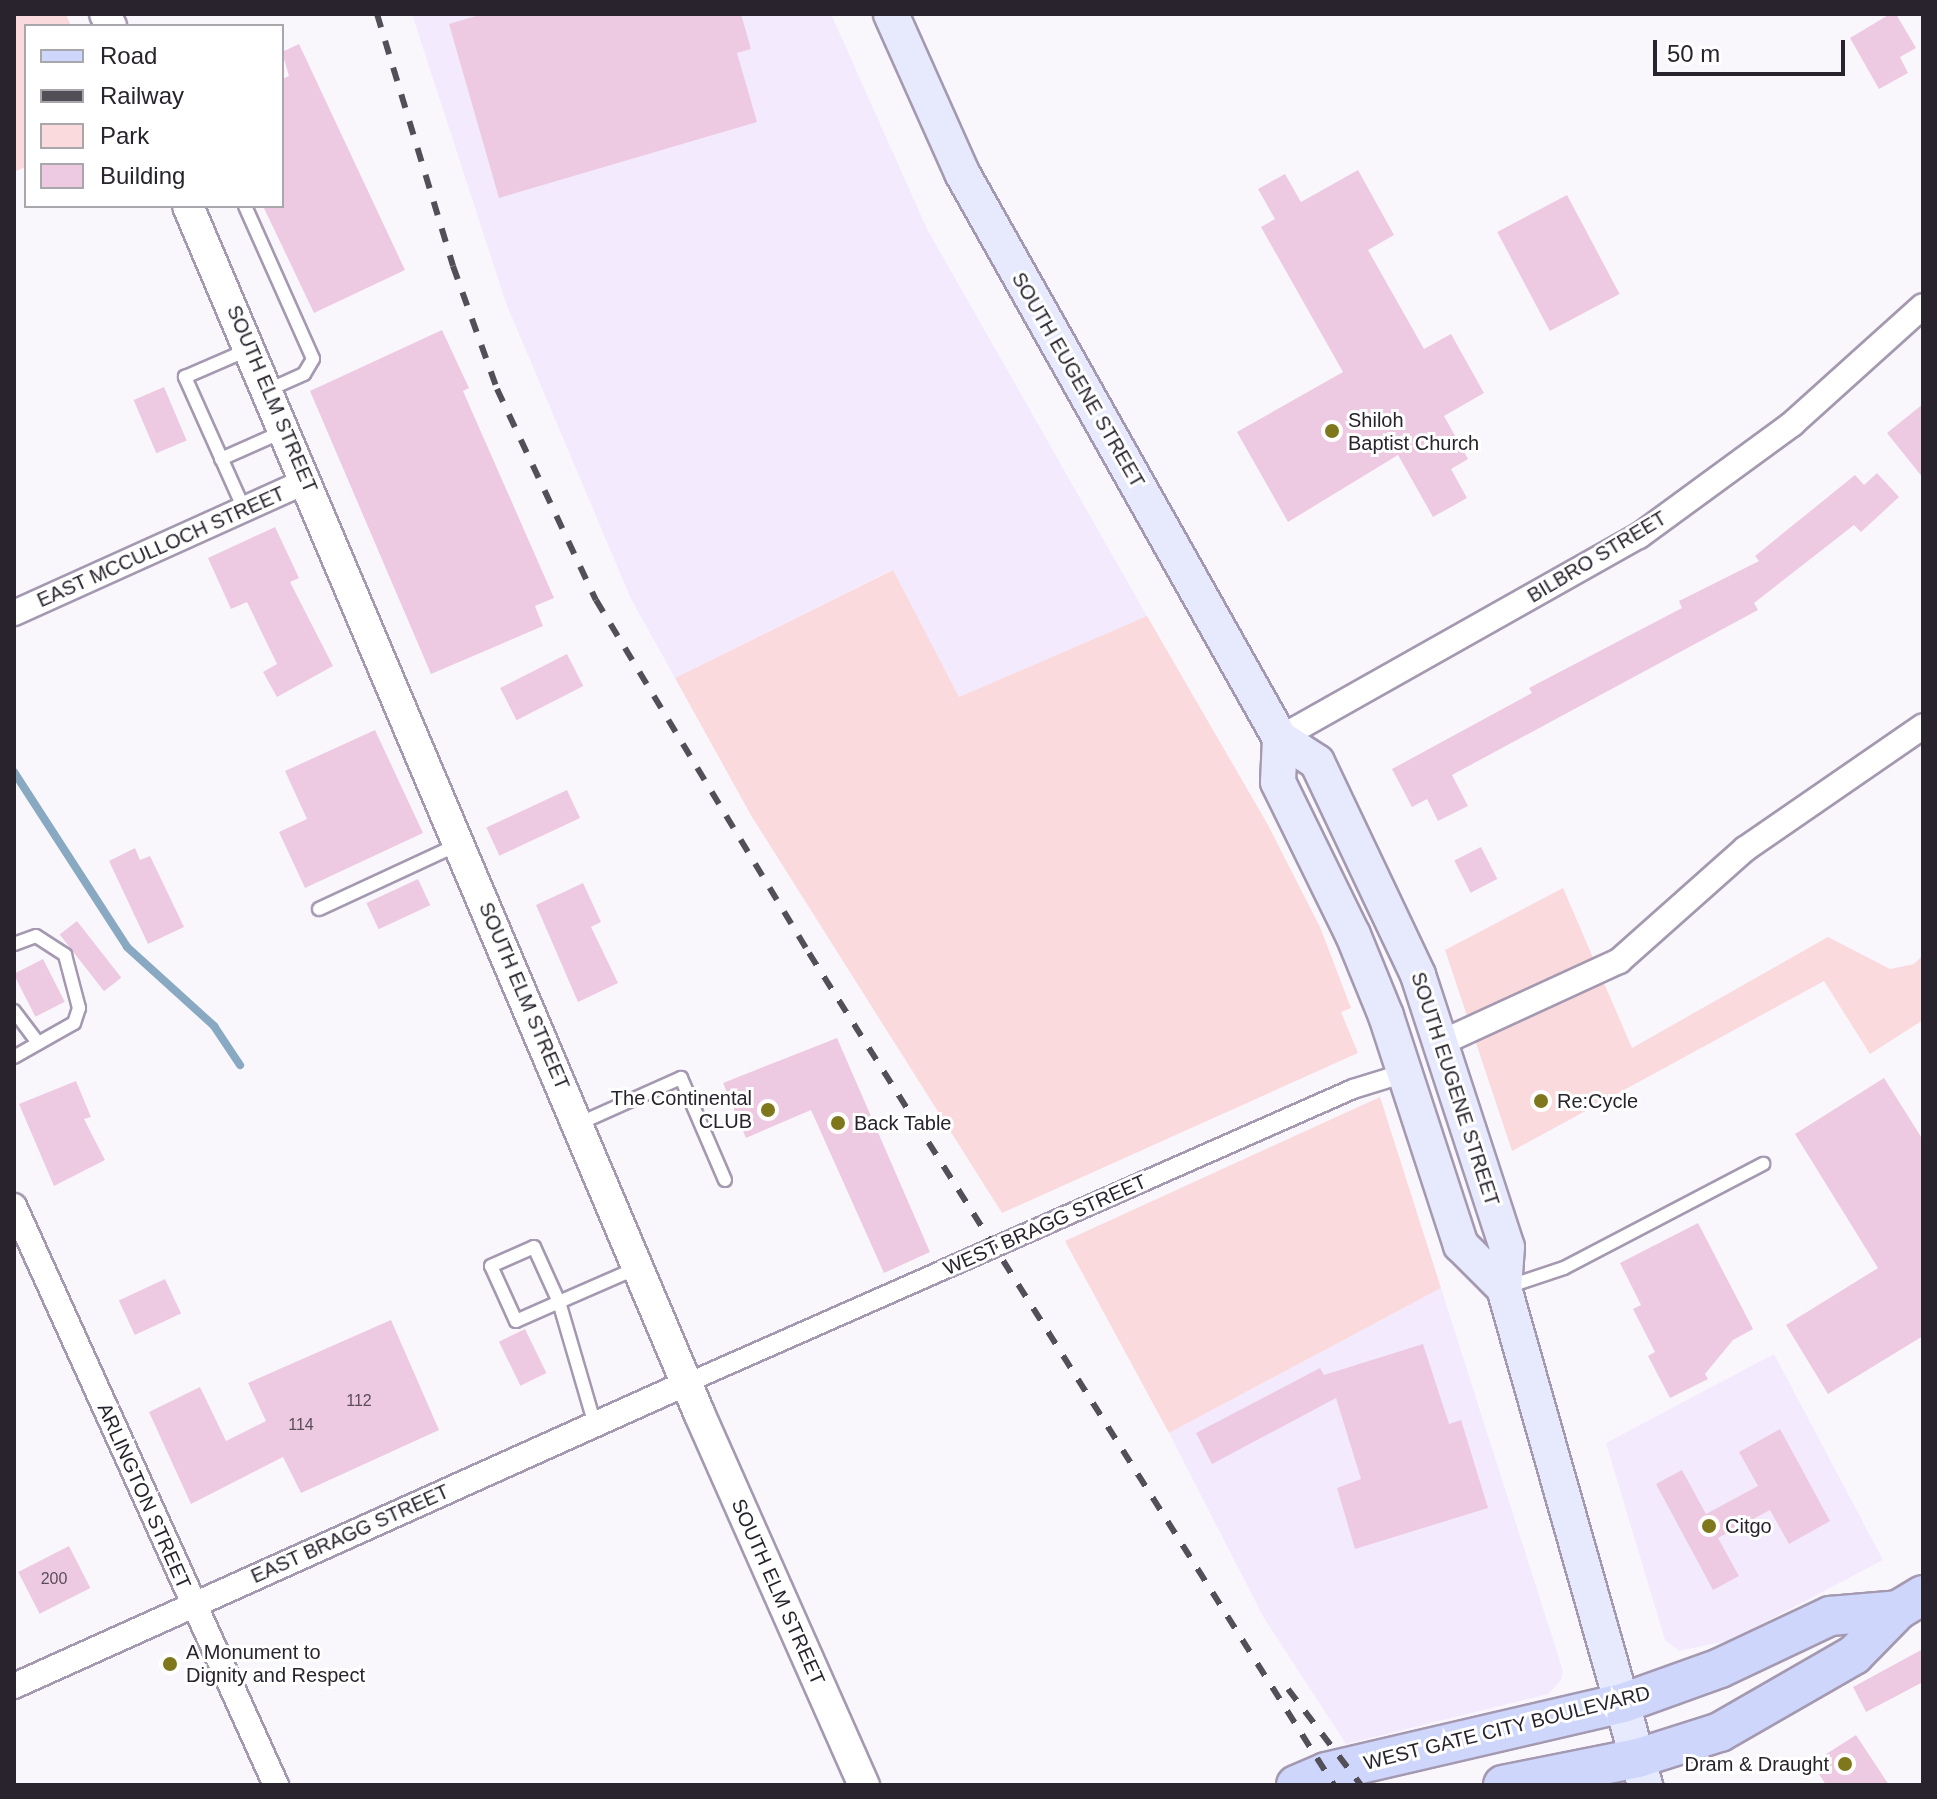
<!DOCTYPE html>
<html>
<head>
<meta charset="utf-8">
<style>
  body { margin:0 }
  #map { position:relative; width:1937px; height:1799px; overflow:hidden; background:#f9f7fc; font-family:Helvetica,sans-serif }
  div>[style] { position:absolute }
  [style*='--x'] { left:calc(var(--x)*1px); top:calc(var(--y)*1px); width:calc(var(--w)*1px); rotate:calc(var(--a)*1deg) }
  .built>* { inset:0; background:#f3eafd }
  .green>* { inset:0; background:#fadadd }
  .stream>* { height:8px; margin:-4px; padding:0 4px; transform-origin:4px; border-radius:4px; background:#89a9c2 }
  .building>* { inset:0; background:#eecae2; transform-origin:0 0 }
  .roads { filter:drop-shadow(2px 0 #a499b0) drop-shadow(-2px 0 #a499b0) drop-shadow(0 2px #a499b0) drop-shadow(0 -2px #a499b0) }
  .service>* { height:12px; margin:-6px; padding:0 6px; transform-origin:6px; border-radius:6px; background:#fff }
  .pedestrian>* { height:18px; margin:-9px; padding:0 9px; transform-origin:9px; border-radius:9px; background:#fff }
  .minor>* { height:24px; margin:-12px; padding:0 12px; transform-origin:12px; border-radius:12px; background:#fff }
  .tertiary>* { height:30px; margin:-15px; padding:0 15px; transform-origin:15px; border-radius:15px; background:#fff }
  .secondary>* { height:34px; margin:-17px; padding:0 17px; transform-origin:17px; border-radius:17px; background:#e7eafd }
  .primary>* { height:38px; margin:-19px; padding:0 19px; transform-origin:19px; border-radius:19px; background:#ced6fb }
  .rail>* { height:6px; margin-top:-3px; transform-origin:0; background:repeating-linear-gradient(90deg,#534f58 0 14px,transparent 0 28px) }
  .dots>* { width:22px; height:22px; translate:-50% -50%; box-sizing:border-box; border:4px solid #fff; border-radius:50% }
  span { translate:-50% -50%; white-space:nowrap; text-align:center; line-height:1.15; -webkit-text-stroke:6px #fff; paint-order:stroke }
  .number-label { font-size:16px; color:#5a4d5a }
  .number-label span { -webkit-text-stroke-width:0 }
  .street-label { font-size:20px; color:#28232d }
  .poi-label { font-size:20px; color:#28232d }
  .left { translate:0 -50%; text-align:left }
  .right { translate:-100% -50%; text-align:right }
  .frame { position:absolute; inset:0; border:16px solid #28232d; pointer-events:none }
  .legend { position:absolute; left:24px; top:24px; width:260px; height:184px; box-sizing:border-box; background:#fff; border:2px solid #a9a7ab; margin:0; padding:10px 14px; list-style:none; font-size:24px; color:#28232d }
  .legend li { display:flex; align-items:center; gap:16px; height:40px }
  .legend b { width:40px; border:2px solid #a9a7ab }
  .scale { position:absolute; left:1653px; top:40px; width:192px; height:36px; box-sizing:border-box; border:4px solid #28232d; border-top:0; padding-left:10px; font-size:24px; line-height:28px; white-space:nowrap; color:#28232d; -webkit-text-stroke:6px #fff; paint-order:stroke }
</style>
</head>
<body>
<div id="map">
  <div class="built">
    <i style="clip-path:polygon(412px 14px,831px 14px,927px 229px,1147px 616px,959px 697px,892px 570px,675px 678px,631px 599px,506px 303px)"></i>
    <i style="clip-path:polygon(1441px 1288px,1563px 1671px,1561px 1680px,1548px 1694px,1346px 1744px,1264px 1618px,1169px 1433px)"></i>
    <i style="clip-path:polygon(1774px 1354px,1883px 1560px,1731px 1640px,1679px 1651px,1665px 1640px,1606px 1443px)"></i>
  </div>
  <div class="green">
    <i style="clip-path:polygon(14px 14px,66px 14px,71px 26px,26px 26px,26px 167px,14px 172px)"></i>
    <i style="clip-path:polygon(893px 570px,959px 697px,1147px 616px,1268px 825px,1320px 927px,1351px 1008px,1341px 1012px,1358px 1053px,1002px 1213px,752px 817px,675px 678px)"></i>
    <i style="clip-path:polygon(1563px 888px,1632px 1048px,1828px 937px,1890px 969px,1914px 964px,1923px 955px,1923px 1020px,1870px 1054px,1824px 981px,1512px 1151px,1445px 950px)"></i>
    <i style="clip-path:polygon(1380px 1097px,1441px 1288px,1169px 1433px,1065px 1241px)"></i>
  </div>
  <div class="stream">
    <i style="--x:14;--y:772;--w:208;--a:57.1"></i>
    <i style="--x:127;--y:947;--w:118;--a:42.2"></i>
    <i style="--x:214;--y:1026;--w:47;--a:56.3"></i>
  </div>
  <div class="building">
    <i style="clip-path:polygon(483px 14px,741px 14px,751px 49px,737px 53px,757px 122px,499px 198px,449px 24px)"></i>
    <i style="clip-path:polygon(1890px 14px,1896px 14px,1916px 48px,1900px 57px,1908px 73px,1879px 89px,1850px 38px)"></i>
    <i style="clip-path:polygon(299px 44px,405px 270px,314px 313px,263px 206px,282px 206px,282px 79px,289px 76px,282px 52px)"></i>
    <i style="clip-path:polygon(1358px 170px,1394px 235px,1368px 250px,1424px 349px,1451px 334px,1484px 393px,1444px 416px,1468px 459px,1451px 469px,1467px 498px,1433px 517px,1398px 455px,1288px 522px,1237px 432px,1343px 372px,1261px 227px,1275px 219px,1258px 189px,1285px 174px,1301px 202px)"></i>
    <i style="left:1567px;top:195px;width:112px;height:79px;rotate:62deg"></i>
    <i style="clip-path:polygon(442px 330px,469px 388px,463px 391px,554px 598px,535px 606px,543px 626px,431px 674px,310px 391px)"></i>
    <i style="left:164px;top:387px;width:58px;height:33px;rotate:67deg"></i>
    <i style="clip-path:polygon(1923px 404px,1923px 478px,1887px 433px)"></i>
    <i style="clip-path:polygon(1877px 473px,1899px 497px,1861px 532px,1854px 525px,1754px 603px,1758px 610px,1452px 775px,1468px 806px,1438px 821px,1427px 799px,1412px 807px,1392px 769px,1532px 693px,1529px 688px,1682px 608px,1679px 601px,1759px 561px,1755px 556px,1855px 475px,1864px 485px)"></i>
    <i style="clip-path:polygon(275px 527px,299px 578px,290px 582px,333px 666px,277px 697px,263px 672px,277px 664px,247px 602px,231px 609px,208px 558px)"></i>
    <i style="left:567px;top:654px;width:36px;height:75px;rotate:63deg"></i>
    <i style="clip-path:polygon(375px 730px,423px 833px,305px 888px,279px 832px,307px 819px,285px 771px)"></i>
    <i style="left:567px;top:790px;width:31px;height:89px;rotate:65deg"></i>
    <i style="left:1481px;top:847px;width:36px;height:30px;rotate:63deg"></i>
    <i style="clip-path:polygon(135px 848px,140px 860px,150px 856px,184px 927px,148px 944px,109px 861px)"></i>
    <i style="left:418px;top:879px;width:29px;height:57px;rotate:65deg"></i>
    <i style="clip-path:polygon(583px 883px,601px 922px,591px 927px,618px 983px,578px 1002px,536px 905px)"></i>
    <i style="left:77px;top:921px;width:72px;height:22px;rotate:52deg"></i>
    <i style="left:43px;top:959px;width:48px;height:33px;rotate:63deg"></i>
    <i style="clip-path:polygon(837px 1038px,930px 1252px,884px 1273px,811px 1110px,746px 1138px,723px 1083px)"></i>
    <i style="clip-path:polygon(1884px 1078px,1923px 1140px,1923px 1336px,1828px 1394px,1786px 1325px,1878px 1268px,1795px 1134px)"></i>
    <i style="clip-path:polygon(76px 1081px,91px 1117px,84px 1119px,105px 1160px,54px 1186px,19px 1104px)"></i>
    <i style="clip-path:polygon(1698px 1223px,1753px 1329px,1733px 1340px,1705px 1374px,1708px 1379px,1670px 1398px,1648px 1356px,1655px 1352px,1633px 1309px,1641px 1305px,1620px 1263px)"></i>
    <i style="left:165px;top:1279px;width:38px;height:51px;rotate:65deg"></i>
    <i style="clip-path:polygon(391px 1320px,439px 1430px,301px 1493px,283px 1457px,191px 1504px,149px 1412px,200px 1387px,226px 1441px,266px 1421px,248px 1383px)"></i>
    <i style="left:525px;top:1329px;width:49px;height:29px;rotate:64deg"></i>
    <i style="clip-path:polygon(1423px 1344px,1449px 1424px,1461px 1420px,1488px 1508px,1355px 1549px,1337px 1488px,1361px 1479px,1336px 1398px,1212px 1464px,1196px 1433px,1320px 1368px,1324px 1375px)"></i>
    <i style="clip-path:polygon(1780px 1429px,1830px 1521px,1789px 1544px,1770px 1510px,1718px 1538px,1739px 1576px,1713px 1590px,1656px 1484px,1682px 1470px,1706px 1514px,1758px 1486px,1739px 1452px)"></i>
    <i style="left:69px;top:1546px;width:47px;height:57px;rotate:63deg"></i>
    <i style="clip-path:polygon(1923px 1649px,1923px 1682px,1866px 1712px,1853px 1687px)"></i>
    <i style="clip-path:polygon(1856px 1735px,1889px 1785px,1826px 1785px,1812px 1763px)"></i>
  </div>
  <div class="roads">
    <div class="service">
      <i style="--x:245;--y:206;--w:167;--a:66"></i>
      <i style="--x:313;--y:359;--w:17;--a:121"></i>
      <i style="--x:304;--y:374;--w:39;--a:156"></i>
      <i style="--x:221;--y:459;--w:69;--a:-24"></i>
      <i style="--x:244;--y:509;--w:145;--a:-114.1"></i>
      <i style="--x:185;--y:377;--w:68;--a:-23.5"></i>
      <i style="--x:319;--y:909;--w:152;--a:-24.9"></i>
      <i style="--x:14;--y:944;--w:23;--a:-20"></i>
      <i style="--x:36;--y:936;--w:35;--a:33"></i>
      <i style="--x:65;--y:955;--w:55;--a:75.2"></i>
      <i style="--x:79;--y:1008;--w:16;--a:108"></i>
      <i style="--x:74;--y:1023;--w:69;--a:150.5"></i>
      <i style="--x:14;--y:1011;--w:40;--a:53"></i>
      <i style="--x:578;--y:1124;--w:113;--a:-24.1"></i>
      <i style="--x:681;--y:1078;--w:111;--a:66.7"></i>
      <i style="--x:1507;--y:1287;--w:60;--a:-18.4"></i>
      <i style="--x:1564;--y:1268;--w:225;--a:-27.6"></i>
      <i style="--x:595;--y:1425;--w:128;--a:-106.3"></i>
      <i style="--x:559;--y:1302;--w:47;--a:156.2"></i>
      <i style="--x:516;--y:1321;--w:60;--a:-114.4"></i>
      <i style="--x:491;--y:1266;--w:47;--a:-23.8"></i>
      <i style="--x:534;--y:1247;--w:60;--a:65.6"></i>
      <i style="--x:559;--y:1302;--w:85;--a:-23.6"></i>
    </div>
    <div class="pedestrian">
      <i style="--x:687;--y:1383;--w:728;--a:-23.82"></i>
      <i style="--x:1353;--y:1089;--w:54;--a:-17.1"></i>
    </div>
    <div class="minor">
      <i style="--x:14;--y:613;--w:321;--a:-24.3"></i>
      <i style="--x:1280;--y:738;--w:412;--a:-29.4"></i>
      <i style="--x:1639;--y:536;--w:190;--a:-36.2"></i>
      <i style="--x:1792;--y:424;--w:176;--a:-42"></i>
      <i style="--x:1443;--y:1042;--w:194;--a:-24.7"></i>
      <i style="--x:1619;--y:961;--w:169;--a:-41.6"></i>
      <i style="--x:1745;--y:849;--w:216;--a:-34.6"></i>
      <i style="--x:14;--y:1206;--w:636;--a:65.65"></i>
      <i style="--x:14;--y:1686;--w:738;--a:-24.24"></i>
    </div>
    <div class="tertiary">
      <i style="--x:105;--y:14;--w:13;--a:63"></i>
      <i style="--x:188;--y:206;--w:1311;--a:67.05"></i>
      <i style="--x:699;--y:1413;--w:407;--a:66.1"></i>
    </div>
    <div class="secondary">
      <i style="--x:891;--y:14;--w:174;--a:65.9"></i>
      <i style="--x:962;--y:173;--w:648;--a:60.63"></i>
      <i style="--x:1280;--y:738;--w:44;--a:33"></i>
      <i style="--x:1317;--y:762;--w:236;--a:64.6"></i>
      <i style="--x:1418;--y:975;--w:286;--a:71.9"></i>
      <i style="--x:1507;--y:1247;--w:41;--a:94.2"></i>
      <i style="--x:1504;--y:1288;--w:517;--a:74.16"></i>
      <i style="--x:1280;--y:738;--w:44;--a:92.6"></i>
      <i style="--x:1278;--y:782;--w:170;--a:63.9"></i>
      <i style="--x:1353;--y:935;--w:87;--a:67.8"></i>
      <i style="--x:1386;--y:1016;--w:241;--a:71.9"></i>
      <i style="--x:1461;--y:1245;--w:61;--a:45"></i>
    </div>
    <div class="primary">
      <i style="--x:1296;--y:1785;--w:33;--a:-23"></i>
      <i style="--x:1326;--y:1772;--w:305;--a:-13.1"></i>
      <i style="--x:1623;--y:1703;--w:103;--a:-19.8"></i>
      <i style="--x:1720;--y:1668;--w:122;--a:-25.3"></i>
      <i style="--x:1830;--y:1616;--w:68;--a:-5"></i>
      <i style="--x:1503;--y:1785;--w:138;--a:-11.3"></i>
      <i style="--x:1638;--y:1758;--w:86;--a:-17.6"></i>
      <i style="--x:1720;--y:1732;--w:155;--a:-29.9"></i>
      <i style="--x:1854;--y:1655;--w:63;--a:-45.6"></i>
      <i style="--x:1898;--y:1610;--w:29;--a:-31"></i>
    </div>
  </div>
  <div class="rail">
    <i style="--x:377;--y:14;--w:263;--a:73.2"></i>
    <i style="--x:453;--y:266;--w:131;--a:70.3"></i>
    <i style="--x:497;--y:389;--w:233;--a:64.9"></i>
    <i style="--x:596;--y:600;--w:412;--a:58.9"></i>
    <i style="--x:809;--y:953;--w:984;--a:57.75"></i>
    <i style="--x:1288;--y:1689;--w:121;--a:52.8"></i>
  </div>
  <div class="dots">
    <i style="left:1332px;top:431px;background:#7e771b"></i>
    <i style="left:1541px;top:1101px;background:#7e771b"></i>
    <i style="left:768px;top:1110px;background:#7e771b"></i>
    <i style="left:838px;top:1123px;background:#7e771b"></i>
    <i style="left:1709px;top:1526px;background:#7e771b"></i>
    <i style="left:170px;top:1664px;background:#7e771b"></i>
    <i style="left:1845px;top:1764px;background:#7e771b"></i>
  </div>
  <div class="number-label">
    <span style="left:359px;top:1401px">112</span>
    <span style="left:301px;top:1425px">114</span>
    <span style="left:54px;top:1579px">200</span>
  </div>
  <div class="street-label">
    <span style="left:1078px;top:380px;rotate:60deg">SOUTH EUGENE STREET</span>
    <span style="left:272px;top:399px;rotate:67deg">SOUTH ELM STREET</span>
    <span style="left:161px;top:547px;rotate:-24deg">EAST MCCULLOCH STREET</span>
    <span style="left:1597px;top:557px;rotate:-31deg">BILBRO STREET</span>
    <span style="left:524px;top:996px;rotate:67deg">SOUTH ELM STREET</span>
    <span style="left:1455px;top:1089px;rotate:72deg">SOUTH EUGENE STREET</span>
    <span style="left:1045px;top:1225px;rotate:-24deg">WEST BRAGG STREET</span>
    <span style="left:144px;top:1496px;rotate:66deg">ARLINGTON STREET</span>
    <span style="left:350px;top:1534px;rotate:-24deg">EAST BRAGG STREET</span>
    <span style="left:778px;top:1592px;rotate:66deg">SOUTH ELM STREET</span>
    <span style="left:1507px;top:1728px;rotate:-14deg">WEST GATE CITY BOULEVARD</span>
  </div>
  <div class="poi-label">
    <span class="left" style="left:1348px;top:432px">Shiloh<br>Baptist Church</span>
    <span class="right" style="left:752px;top:1110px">The Continental<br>CLUB</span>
    <span class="left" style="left:1557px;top:1101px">Re:Cycle</span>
    <span class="left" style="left:854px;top:1123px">Back Table</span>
    <span class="left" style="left:1725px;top:1526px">Citgo</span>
    <span class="left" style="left:186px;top:1664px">A Monument to<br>Dignity and Respect</span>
    <span class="right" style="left:1829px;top:1764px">Dram &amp; Draught</span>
  </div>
  <div class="frame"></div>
  <ul class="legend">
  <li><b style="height:10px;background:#ced6fb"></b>Road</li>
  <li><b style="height:10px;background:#534f58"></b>Railway</li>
  <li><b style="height:22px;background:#fadadd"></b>Park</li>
  <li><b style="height:22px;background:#eecae2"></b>Building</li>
  </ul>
  <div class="scale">50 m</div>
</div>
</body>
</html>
